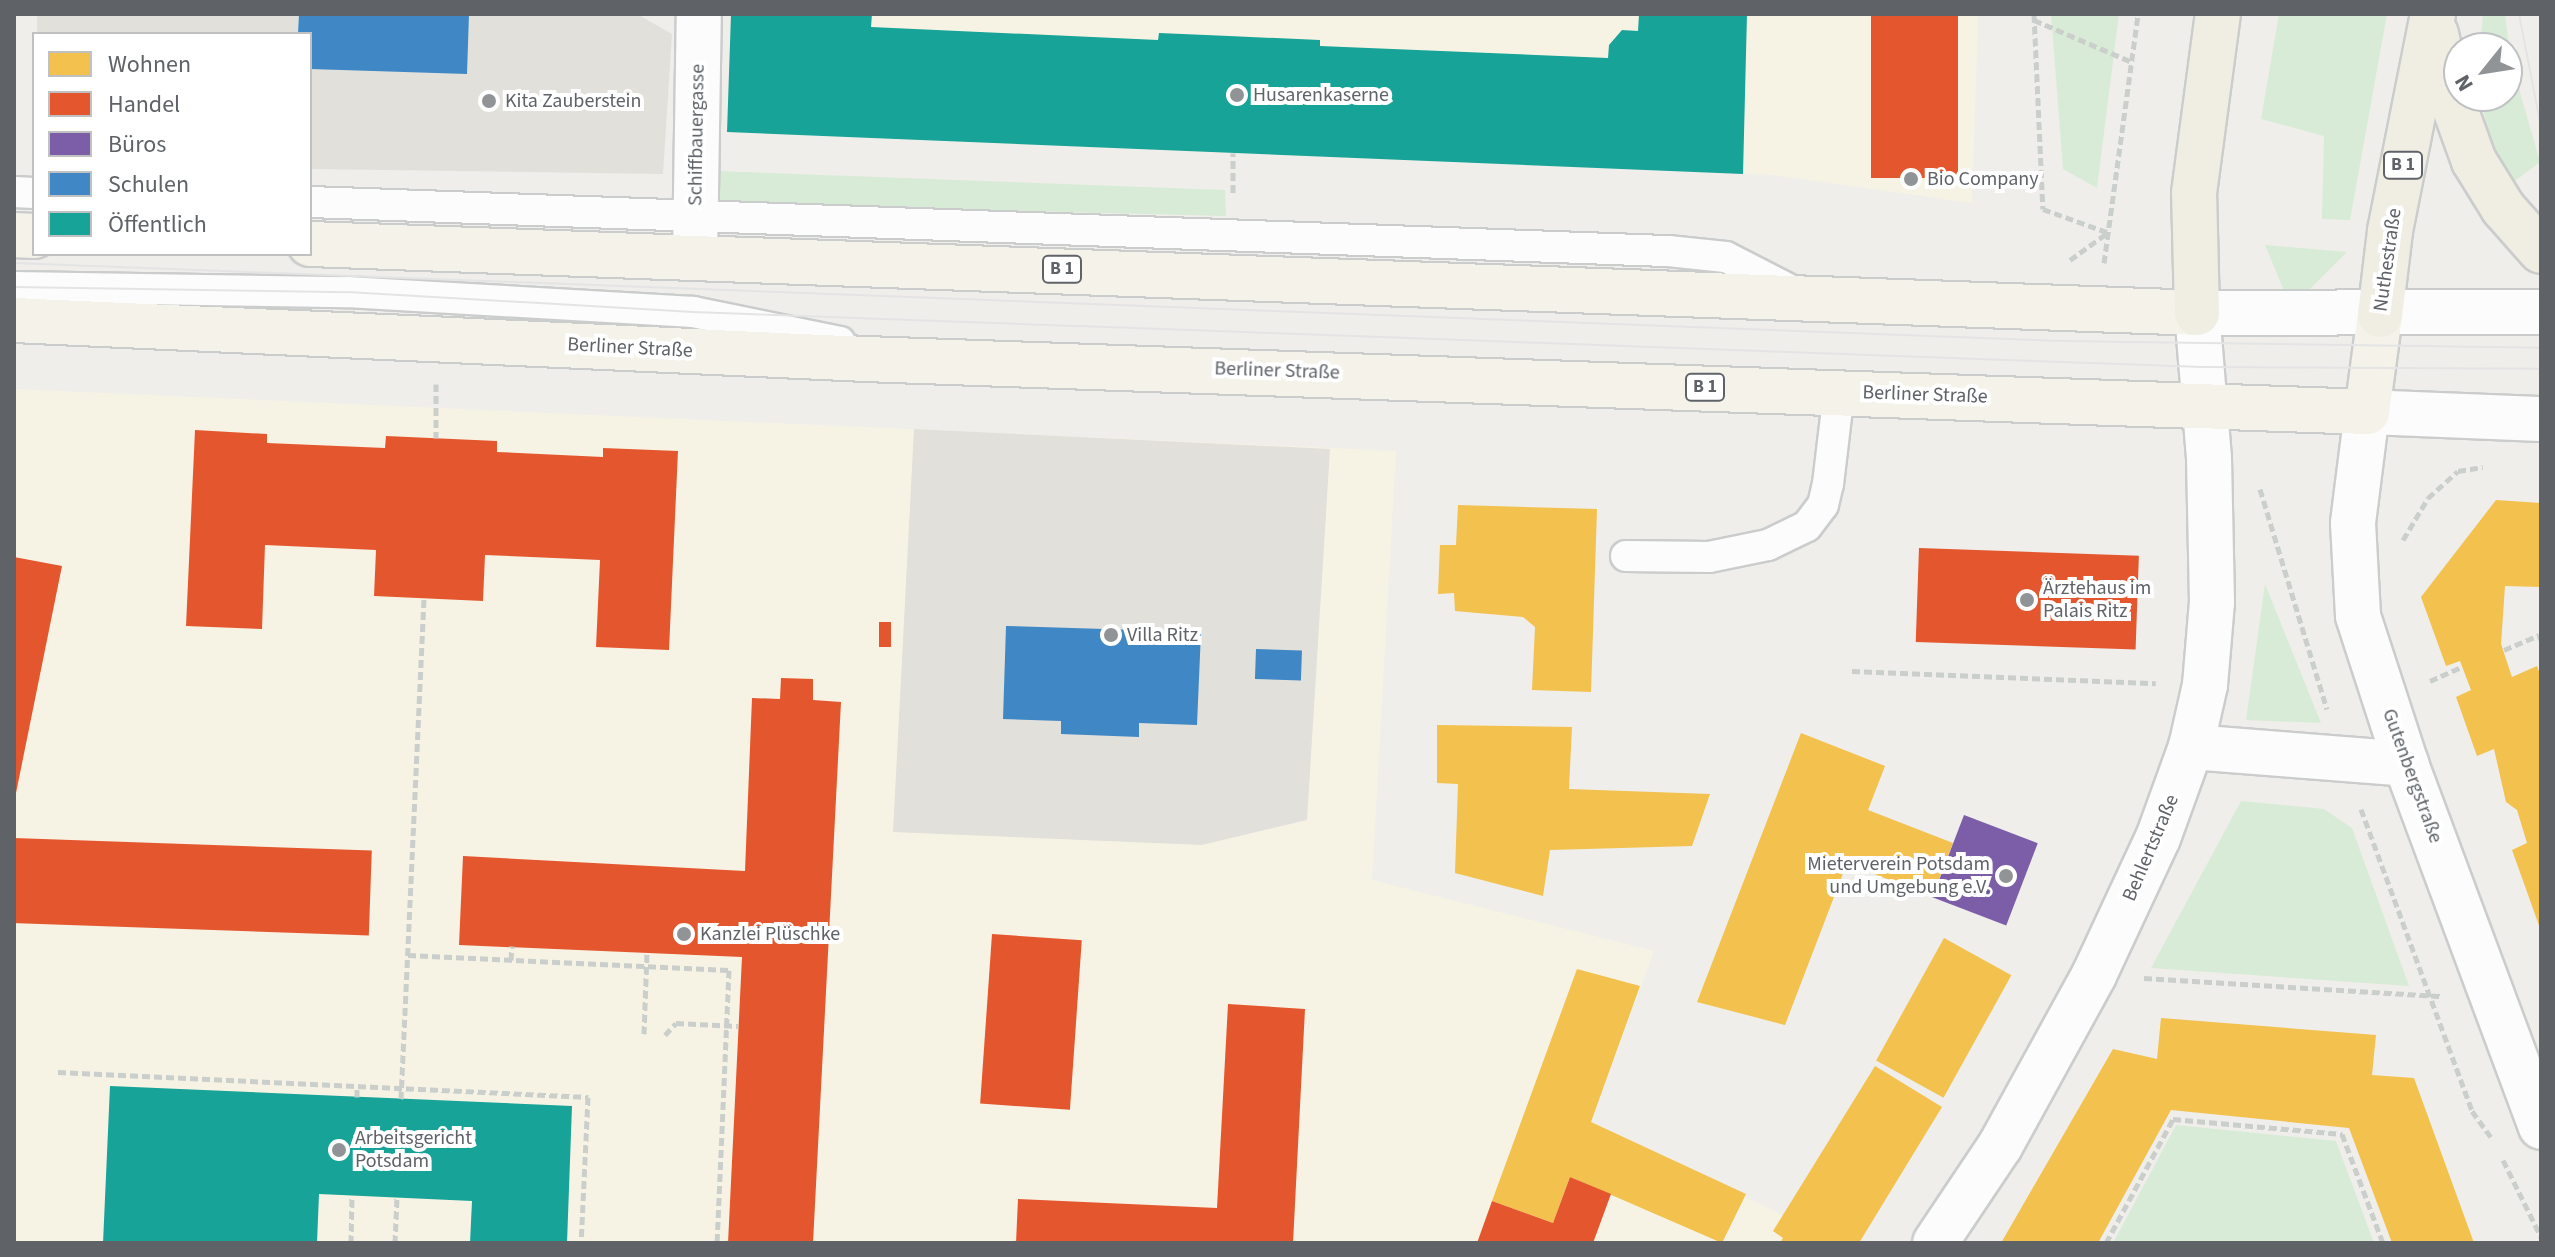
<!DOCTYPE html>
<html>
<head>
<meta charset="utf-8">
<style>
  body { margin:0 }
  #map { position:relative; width:2555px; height:1257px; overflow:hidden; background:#efeeea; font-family:"Source Sans 3",sans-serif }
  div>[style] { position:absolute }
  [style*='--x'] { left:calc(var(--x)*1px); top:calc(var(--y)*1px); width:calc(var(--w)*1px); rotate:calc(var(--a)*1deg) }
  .commercial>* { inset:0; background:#f7f3e4 }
  .education>* { inset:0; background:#e2e0da }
  .green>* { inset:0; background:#d8ebd6 }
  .homes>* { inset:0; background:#f2c14e; transform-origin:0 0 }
  .shops>* { inset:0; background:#e4572e; transform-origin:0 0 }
  .offices>* { inset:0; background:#7b5ea7; transform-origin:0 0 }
  .schools>* { inset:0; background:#3f88c5; transform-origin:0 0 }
  .public>* { inset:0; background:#17a398 }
  .path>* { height:5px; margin-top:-2.5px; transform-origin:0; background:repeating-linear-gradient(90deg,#cacfcc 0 8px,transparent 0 12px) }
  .roads { filter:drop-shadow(2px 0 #cbcccc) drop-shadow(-2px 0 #cbcccc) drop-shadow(0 2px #cbcccc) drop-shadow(0 -2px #cbcccc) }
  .lane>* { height:30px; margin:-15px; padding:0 15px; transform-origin:15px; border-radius:15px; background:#fdfcfc }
  .street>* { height:44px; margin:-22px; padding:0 22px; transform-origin:22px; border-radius:22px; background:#fdfcfc }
  .secondary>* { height:44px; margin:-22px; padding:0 22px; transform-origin:22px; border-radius:22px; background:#fdfcfc }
  .primary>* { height:44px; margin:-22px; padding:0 22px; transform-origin:22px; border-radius:22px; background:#f4f2e9 }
  .highway>* { height:44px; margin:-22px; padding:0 22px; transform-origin:22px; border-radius:22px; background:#f0ede3 }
  .tram>* { height:2px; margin:-1px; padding:0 1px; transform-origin:1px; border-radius:1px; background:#e4e4e4 }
  .dots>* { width:22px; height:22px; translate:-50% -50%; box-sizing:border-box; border:4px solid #fff; border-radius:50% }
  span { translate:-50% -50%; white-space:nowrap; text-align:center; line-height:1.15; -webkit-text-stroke:8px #fff; paint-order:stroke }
  .shield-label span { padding:2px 6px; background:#fff; border:2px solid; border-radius:6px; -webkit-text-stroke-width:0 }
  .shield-label { font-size:18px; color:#5f6368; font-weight:700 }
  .poi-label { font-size:20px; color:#5f6368 }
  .left { translate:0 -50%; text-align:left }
  .right { translate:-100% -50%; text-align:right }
  .street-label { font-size:20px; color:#5f6368 }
  .frame { position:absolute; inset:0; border:16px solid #5f6368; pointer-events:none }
  .legend { position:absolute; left:32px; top:32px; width:280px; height:224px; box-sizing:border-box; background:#fff; border:2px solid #bfc1c3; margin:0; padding:10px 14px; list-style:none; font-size:24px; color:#5f6368 }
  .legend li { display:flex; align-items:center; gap:16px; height:40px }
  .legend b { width:40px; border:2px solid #bfc1c3 }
  .north { position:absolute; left:2443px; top:32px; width:80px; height:80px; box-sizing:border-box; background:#fff; border:2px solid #bfc1c3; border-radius:50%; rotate:240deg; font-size:22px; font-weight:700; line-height:32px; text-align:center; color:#5f6368 }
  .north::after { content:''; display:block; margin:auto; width:28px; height:36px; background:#919496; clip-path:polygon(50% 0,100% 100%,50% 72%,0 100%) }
</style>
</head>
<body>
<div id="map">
  <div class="commercial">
    <i style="clip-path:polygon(731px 14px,1978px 14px,1972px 203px,1772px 175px,727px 132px)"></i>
    <i style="clip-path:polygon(14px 389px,1396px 451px,1372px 880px,1654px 951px,1591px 1122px,1840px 1243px,14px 1243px)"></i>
  </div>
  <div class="education">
    <i style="clip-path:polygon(37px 14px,637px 14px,672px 34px,663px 174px,310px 169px,310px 34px,37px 34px)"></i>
    <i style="clip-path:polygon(914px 429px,1330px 449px,1307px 820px,1202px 845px,893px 832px)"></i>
  </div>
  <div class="green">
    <i style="clip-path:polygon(2051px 14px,2119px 14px,2097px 188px,2063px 169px)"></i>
    <i style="clip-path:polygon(2279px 14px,2387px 14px,2350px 220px,2322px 219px,2324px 136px,2261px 119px)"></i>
    <i style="clip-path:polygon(2483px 14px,2505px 14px,2511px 61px,2540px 162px,2511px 184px,2488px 135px,2481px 96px,2507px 96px,2507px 48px,2480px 48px)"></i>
    <i style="clip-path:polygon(716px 171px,1225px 190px,1226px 216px,717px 203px)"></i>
    <i style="clip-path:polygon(2265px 245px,2347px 252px,2309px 290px,2284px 291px)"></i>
    <i style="clip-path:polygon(2265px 584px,2321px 723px,2246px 720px)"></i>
    <i style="clip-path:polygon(2241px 801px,2324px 809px,2352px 828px,2409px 986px,2151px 968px)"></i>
    <i style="clip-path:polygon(2176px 1125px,2336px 1141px,2374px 1243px,2113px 1243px)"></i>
  </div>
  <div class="homes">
    <i style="clip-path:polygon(2496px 500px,2541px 503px,2541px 587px,2505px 586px,2501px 644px,2512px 677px,2537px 666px,2541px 677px,2541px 931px,2512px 850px,2527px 843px,2517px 810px,2506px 802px,2494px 749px,2477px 756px,2456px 697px,2471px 690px,2460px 661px,2446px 666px,2421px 597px)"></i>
    <i style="clip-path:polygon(1458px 505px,1597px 509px,1591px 692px,1532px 690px,1535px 627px,1523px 617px,1455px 611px,1454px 593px,1438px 594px,1440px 545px,1456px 545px)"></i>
    <i style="clip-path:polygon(1437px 725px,1572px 727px,1569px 789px,1710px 794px,1692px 846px,1550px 850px,1543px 896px,1455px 873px,1458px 784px,1437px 783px)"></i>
    <i style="clip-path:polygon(1801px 733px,1885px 766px,1868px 810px,1953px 843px,1932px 897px,1847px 863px,1785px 1025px,1697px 1002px)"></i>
    <i style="left:1944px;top:938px;width:77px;height:140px;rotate:29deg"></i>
    <i style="clip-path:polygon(1577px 969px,1640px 986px,1591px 1122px,1746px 1194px,1722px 1243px,1570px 1177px,1553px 1223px,1492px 1201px)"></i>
    <i style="clip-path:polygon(2161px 1018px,2376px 1035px,2372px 1075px,2414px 1078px,2474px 1243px,2392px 1243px,2349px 1128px,2171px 1110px,2098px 1243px,2001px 1243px,2113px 1049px,2157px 1059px)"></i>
    <i style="clip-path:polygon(1875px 1066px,1942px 1107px,1859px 1243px,1780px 1243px,1783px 1238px,1773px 1231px)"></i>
  </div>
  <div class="shops">
    <i style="left:1871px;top:14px;width:87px;height:164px"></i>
    <i style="clip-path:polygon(195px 430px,267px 434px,267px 443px,385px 448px,386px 436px,497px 441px,497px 452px,603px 457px,603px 448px,678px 451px,669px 650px,596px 647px,600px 560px,485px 555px,483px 601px,374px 596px,376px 550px,265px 545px,262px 629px,186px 626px)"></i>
    <i style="left:1919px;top:548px;width:220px;height:94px;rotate:2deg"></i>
    <i style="clip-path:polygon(14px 557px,62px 566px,15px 798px,14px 798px)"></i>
    <i style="left:879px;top:622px;width:12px;height:25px"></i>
    <i style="clip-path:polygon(781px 678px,813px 679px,813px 700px,841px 702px,813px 1243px,728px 1243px,742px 957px,459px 945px,463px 856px,745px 871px,752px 698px,780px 699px)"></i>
    <i style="left:14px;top:838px;width:358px;height:85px;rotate:2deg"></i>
    <i style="left:992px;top:934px;width:90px;height:170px;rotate:4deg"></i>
    <i style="clip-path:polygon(1228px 1004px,1305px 1009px,1293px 1243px,1016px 1243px,1018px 1199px,1217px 1208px)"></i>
    <i style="clip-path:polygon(1570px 1177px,1611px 1194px,1593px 1243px,1477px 1243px,1492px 1201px,1553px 1223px)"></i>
  </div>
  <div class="offices">
    <i style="left:1964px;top:815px;width:79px;height:88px;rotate:21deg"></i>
  </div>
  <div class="schools">
    <i style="clip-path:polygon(299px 14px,469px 14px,467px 74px,310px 69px,310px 34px,298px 34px)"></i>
    <i style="clip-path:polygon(1006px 626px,1201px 632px,1197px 725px,1139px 723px,1139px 737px,1061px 734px,1061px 721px,1003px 719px)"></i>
    <i style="left:1256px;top:649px;width:46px;height:30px;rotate:2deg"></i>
  </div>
  <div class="public">
    <i style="clip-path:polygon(731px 14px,872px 14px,871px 27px,1158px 40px,1159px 33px,1229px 36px,1320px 40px,1320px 46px,1608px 58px,1609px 45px,1622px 30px,1638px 31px,1639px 14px,1747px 14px,1743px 174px,727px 132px)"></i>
    <i style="clip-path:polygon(110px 1086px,572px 1106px,567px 1243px,470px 1243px,472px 1201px,319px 1194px,317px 1243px,103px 1243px)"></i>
  </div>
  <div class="path">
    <i style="--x:2034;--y:14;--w:195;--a:87.4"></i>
    <i style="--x:2043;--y:209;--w:68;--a:19.8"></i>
    <i style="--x:2034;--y:20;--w:107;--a:23.2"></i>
    <i style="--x:1233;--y:193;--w:40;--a:-90"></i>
    <i style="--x:2070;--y:260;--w:46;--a:-36.1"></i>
    <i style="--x:2104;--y:263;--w:251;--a:-82.2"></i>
    <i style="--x:436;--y:384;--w:54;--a:90"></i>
    <i style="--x:2260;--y:489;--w:230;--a:73.1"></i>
    <i style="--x:2403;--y:540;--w:49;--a:-59.2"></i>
    <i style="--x:2428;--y:498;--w:40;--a:-42"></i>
    <i style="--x:2458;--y:471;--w:25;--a:-9"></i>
    <i style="--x:2504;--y:650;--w:38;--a:-23"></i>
    <i style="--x:2539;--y:635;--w:5;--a:68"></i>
    <i style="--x:1852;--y:671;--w:304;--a:2.3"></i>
    <i style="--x:2430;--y:681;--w:35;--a:-24"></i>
    <i style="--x:2361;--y:809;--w:322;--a:69.8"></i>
    <i style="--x:2472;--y:1111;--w:32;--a:54"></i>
    <i style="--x:408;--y:955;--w:321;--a:2.7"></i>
    <i style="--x:729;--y:970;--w:273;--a:92.5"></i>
    <i style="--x:511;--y:960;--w:14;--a:-86"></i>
    <i style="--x:2144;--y:978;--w:299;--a:3.5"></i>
    <i style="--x:644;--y:1034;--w:82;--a:-87.9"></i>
    <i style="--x:665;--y:1035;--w:16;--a:-47"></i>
    <i style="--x:676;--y:1023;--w:62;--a:2.8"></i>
    <i style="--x:58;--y:1072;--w:531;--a:2.7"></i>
    <i style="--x:588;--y:1097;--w:146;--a:92.7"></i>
    <i style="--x:357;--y:1097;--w:11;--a:-90"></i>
    <i style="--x:401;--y:1099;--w:502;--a:-87.37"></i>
    <i style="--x:2503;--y:1160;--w:86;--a:63.7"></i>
    <i style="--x:351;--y:1243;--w:47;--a:-88.8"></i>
    <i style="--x:395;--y:1243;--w:45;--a:-87.5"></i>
    <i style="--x:2106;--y:1243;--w:141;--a:-61.6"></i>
    <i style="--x:2173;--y:1119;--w:170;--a:5.1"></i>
    <i style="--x:2342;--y:1134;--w:116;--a:69.4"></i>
  </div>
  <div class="roads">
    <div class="lane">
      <i style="--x:14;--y:192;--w:20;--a:3"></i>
      <i style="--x:310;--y:202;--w:1359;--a:2.07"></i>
      <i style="--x:1668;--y:251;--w:58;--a:5.9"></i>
      <i style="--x:1726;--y:257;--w:81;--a:27.2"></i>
      <i style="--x:14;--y:287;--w:333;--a:0.9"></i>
      <i style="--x:347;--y:292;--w:347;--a:3.3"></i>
      <i style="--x:693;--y:312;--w:150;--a:11.5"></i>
      <i style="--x:1626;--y:556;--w:83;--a:0.7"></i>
      <i style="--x:1709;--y:557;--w:60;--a:-11.5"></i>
      <i style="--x:1768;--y:545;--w:43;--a:-26"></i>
      <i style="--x:1807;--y:526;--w:26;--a:-53"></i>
      <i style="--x:1823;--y:505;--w:22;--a:-77"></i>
      <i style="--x:1828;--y:484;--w:93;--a:-83.2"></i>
    </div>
    <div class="street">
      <i style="--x:695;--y:256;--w:242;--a:-89.1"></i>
      <i style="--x:2191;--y:747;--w:216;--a:4.5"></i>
    </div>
    <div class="secondary">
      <i style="--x:2541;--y:419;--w:174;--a:-177.7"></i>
      <i style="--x:2367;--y:412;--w:112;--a:97.2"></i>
      <i style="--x:2353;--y:523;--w:93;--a:86.9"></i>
      <i style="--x:2358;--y:616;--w:156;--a:72"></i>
      <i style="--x:2406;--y:764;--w:387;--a:69.6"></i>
      <i style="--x:1935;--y:1243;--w:117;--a:-56.2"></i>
      <i style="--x:2000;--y:1146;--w:195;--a:-61.2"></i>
      <i style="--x:2094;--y:975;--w:151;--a:-65"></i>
      <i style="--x:2158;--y:838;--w:97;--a:-70.1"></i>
      <i style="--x:2191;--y:747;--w:64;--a:-77.3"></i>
      <i style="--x:2205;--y:685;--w:83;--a:-85.2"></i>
      <i style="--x:2212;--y:602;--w:144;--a:-91.2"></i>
      <i style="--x:2209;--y:458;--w:145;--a:-94.7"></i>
      <i style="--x:2197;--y:313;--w:344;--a:-0.2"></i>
    </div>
    <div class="primary">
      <i style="--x:14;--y:235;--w:20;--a:3"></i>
      <i style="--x:310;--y:244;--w:1888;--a:2.09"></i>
      <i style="--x:14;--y:320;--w:852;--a:2.62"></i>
      <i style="--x:865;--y:359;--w:1503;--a:2.02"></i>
      <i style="--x:2367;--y:412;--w:98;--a:-82.4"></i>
    </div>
    <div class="highway">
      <i style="--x:2436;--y:34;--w:59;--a:77.4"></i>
      <i style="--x:2449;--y:92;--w:73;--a:70.1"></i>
      <i style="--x:2474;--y:161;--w:55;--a:58.3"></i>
      <i style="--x:2503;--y:208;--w:57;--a:48.5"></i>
      <i style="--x:2197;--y:313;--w:120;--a:-91.4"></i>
      <i style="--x:2194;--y:193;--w:181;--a:-82.4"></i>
      <i style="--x:2380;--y:315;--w:85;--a:-83.2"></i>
      <i style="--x:2390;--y:231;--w:221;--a:-78.8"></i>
    </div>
  </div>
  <div class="tram">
    <i style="--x:2519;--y:14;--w:115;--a:79"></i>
    <i style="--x:14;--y:263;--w:2051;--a:2.18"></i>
    <i style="--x:2064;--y:341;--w:477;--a:0.8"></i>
    <i style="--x:14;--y:287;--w:333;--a:0.9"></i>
    <i style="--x:347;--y:292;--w:347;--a:3.3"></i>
    <i style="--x:693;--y:312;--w:1510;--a:2.09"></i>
    <i style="--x:2202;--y:367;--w:339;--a:0.3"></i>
  </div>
  <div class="dots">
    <i style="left:1237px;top:95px;background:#919496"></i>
    <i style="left:489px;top:101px;background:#919496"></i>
    <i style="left:1911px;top:179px;background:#919496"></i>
    <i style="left:2027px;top:600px;background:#919496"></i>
    <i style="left:1111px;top:635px;background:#919496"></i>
    <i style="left:2006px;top:876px;background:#919496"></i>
    <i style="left:684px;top:934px;background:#919496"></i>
    <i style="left:339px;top:1150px;background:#919496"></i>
  </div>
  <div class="shield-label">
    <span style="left:2403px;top:165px">B 1</span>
    <span style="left:1062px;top:269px">B 1</span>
    <span style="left:1705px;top:387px">B 1</span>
  </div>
  <div class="poi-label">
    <span class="left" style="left:1253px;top:95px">Husarenkaserne</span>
    <span class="left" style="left:505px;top:101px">Kita Zauberstein</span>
    <span class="left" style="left:1927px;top:179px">Bio Company</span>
    <span class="left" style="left:2043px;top:600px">Ärztehaus im<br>Palais Ritz</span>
    <span class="left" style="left:1127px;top:635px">Villa Ritz</span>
    <span class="right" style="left:1990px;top:876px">Mieterverein Potsdam<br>und Umgebung e.V.</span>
    <span class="left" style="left:700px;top:934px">Kanzlei Plüschke</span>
    <span class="left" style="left:355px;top:1150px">Arbeitsgericht<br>Potsdam</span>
  </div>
  <div class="street-label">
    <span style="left:697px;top:135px;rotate:-89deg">Schiffbauergasse</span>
    <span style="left:2388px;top:260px;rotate:-82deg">Nuthestraße</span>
    <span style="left:630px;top:348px;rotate:3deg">Berliner Straße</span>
    <span style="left:1277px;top:371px;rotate:2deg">Berliner Straße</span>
    <span style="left:1925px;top:395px;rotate:2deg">Berliner Straße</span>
    <span style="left:2412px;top:776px;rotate:70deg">Gutenbergstraße</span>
    <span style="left:2151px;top:848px;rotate:-67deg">Behlertstraße</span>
  </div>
  <div class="frame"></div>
  <ul class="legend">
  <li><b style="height:22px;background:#f2c14e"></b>Wohnen</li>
  <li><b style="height:22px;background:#e4572e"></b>Handel</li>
  <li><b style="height:22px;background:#7b5ea7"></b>Büros</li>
  <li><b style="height:22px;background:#3f88c5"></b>Schulen</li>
  <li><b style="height:22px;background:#17a398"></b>Öffentlich</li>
  </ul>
  <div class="north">N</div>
</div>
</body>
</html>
